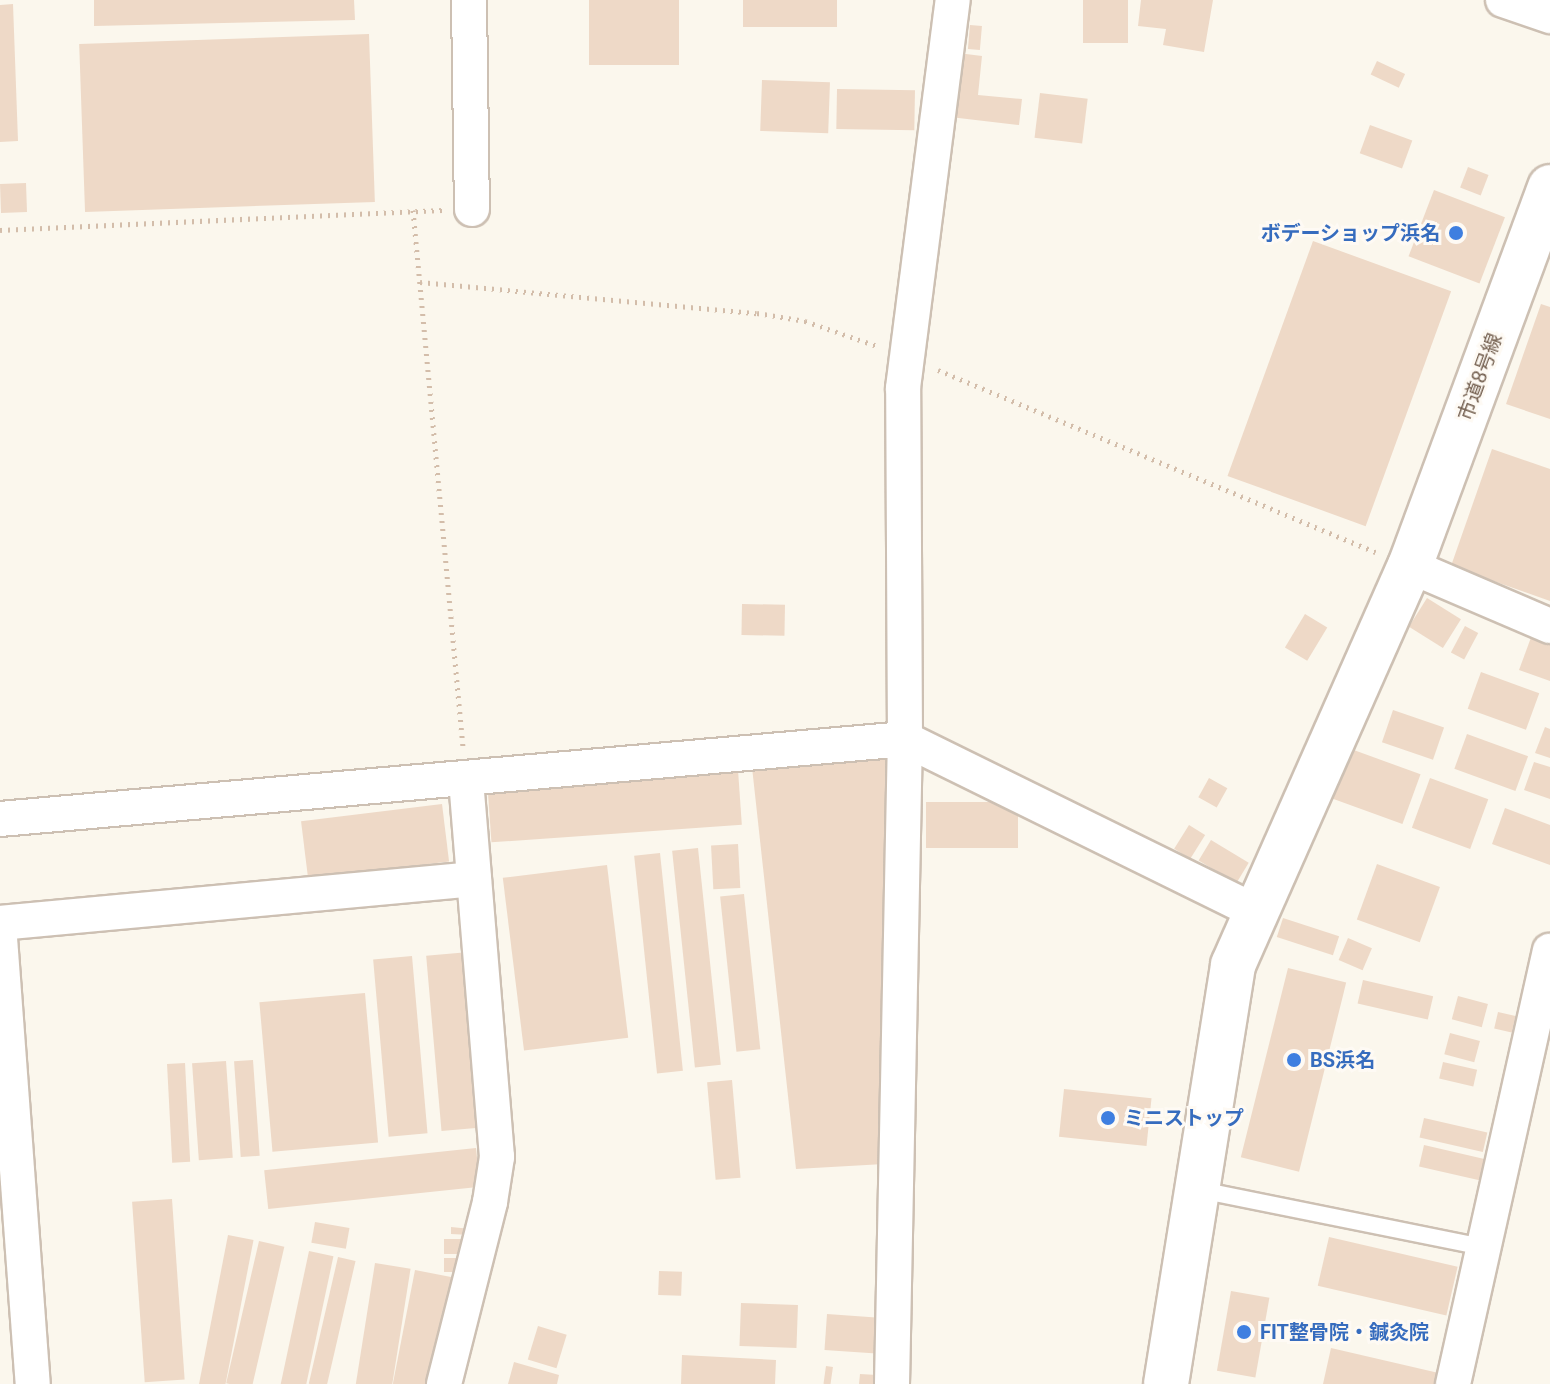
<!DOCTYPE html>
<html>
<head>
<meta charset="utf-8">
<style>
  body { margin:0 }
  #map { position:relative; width:1550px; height:1384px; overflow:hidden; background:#fbf7ed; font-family:Roboto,"Noto Sans JP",sans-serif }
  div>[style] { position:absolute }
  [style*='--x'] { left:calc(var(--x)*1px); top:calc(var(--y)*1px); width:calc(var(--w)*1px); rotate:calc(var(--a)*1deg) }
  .building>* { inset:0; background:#eed9c7; transform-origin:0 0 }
  .path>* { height:5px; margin-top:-2.5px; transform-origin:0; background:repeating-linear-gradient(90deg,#d3bdaa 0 2px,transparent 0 8px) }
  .roads { filter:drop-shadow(2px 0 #cdc0b3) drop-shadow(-2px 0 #cdc0b3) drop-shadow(0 2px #cdc0b3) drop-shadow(0 -2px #cdc0b3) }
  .lane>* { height:16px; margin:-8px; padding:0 8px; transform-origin:8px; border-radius:8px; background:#fff }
  .street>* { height:34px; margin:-17px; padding:0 17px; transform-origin:17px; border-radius:17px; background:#fff }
  .secondary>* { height:44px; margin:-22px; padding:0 22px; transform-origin:22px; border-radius:22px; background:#fff }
  .dots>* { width:22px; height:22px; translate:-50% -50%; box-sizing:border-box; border:4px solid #fefaf4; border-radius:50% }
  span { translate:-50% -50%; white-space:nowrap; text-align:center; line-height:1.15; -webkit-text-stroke:6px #fefaf4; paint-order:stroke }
  .shop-label { font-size:20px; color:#366cbe; font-weight:700 }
  .right { translate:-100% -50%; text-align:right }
  .left { translate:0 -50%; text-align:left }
  .street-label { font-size:20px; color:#756151 }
</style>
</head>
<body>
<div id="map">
  <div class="building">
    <i style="clip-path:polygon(94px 0,354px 0,355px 20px,94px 26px)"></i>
    <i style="left:589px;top:0;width:90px;height:65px"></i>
    <i style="left:743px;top:0;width:94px;height:27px"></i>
    <i style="left:1083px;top:0;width:45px;height:43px"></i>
    <i style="clip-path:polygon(1141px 0,1213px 0,1204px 52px,1163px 45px,1166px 29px,1138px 26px)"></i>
    <i style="clip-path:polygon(13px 4px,18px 141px,0 142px,0 5px)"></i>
    <i style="left:970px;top:25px;width:12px;height:24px;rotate:5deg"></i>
    <i style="left:369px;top:34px;width:168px;height:290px;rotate:88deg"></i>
    <i style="clip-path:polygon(958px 53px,982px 56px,978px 95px,1022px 99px,1019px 125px,950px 117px)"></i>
    <i style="left:1377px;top:61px;width:31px;height:15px;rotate:25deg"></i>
    <i style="left:762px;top:80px;width:68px;height:51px;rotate:2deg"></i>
    <i style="left:837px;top:89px;width:78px;height:40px;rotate:1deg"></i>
    <i style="left:1040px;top:93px;width:48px;height:45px;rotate:7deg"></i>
    <i style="left:1370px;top:125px;width:45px;height:30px;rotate:20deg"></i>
    <i style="left:1468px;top:167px;width:22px;height:22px;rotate:21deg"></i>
    <i style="left:26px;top:183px;width:29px;height:26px;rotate:88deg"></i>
    <i style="left:1434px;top:190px;width:76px;height:71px;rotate:21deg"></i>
    <i style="left:1313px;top:241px;width:147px;height:250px;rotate:20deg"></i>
    <i style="clip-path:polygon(1541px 304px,1550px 307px,1550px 419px,1506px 404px)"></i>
    <i style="clip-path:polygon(1492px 449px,1550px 469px,1550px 601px,1451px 566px)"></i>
    <i style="left:1427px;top:598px;width:40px;height:34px;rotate:32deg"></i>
    <i style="left:742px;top:604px;width:43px;height:31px;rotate:1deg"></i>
    <i style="left:1305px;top:614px;width:26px;height:39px;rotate:31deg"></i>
    <i style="left:1465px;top:626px;width:15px;height:30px;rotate:28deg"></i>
    <i style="clip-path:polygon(1533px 632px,1550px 638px,1550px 681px,1519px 670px)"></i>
    <i style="left:1481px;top:672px;width:62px;height:39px;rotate:20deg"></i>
    <i style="left:1393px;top:710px;width:54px;height:34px;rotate:19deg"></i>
    <i style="clip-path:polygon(1545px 727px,1550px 729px,1550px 758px,1535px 753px)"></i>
    <i style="left:1467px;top:734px;width:65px;height:37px;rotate:20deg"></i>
    <i style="left:1351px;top:749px;width:74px;height:53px;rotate:20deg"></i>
    <i style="clip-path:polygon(891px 754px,884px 1164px,796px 1169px,752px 767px)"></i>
    <i style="clip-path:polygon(1534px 762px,1550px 767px,1550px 799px,1524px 790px)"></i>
    <i style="left:738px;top:770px;width:55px;height:251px;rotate:86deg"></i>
    <i style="left:1209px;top:778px;width:21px;height:22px;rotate:29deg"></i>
    <i style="left:1430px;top:778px;width:62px;height:53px;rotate:20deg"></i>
    <i style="left:926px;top:802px;width:92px;height:46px"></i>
    <i style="left:442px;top:804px;width:58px;height:142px;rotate:83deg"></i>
    <i style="clip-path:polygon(1505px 808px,1550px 825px,1550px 865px,1492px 844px)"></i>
    <i style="left:1189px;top:825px;width:19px;height:28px;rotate:32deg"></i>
    <i style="left:1211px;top:840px;width:44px;height:24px;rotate:31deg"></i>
    <i style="left:738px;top:844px;width:44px;height:27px;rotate:87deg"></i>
    <i style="left:698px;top:848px;width:218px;height:26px;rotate:84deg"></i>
    <i style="left:660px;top:853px;width:219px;height:26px;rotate:84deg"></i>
    <i style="left:1377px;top:864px;width:67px;height:59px;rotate:20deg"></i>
    <i style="left:607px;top:865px;width:174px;height:105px;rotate:83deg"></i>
    <i style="left:744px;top:894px;width:156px;height:24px;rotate:84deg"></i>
    <i style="left:1283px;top:918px;width:59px;height:20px;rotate:18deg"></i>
    <i style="left:1348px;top:938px;width:26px;height:24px;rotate:23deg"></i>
    <i style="left:469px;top:952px;width:176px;height:43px;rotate:85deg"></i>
    <i style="left:412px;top:956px;width:178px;height:39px;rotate:85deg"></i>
    <i style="left:1288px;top:968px;width:60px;height:195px;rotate:14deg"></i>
    <i style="left:1363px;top:980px;width:72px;height:24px;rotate:13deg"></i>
    <i style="left:365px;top:993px;width:150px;height:106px;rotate:85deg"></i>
    <i style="left:1458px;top:996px;width:31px;height:24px;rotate:15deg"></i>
    <i style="left:1498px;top:1012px;width:18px;height:17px;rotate:13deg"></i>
    <i style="left:1450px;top:1033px;width:31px;height:22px;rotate:15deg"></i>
    <i style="left:253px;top:1060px;width:96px;height:19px;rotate:86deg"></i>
    <i style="left:226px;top:1061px;width:97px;height:34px;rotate:86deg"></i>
    <i style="left:1443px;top:1062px;width:35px;height:17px;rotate:13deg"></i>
    <i style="left:185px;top:1063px;width:99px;height:18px;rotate:87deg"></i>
    <i style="left:732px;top:1080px;width:98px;height:25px;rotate:85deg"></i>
    <i style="left:1064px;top:1089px;width:88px;height:48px;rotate:6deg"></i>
    <i style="left:1424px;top:1118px;width:65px;height:20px;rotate:13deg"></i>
    <i style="left:1424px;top:1145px;width:63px;height:22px;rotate:13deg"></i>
    <i style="left:476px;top:1148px;width:39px;height:213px;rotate:84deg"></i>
    <i style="left:172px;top:1199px;width:181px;height:40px;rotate:86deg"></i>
    <i style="left:315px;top:1222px;width:35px;height:21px;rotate:10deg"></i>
    <i style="clip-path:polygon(451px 1227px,471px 1229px,470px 1235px,451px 1234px)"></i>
    <i style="left:228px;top:1235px;width:26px;height:152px;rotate:11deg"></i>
    <i style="left:1329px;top:1237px;width:132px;height:50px;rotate:13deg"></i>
    <i style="left:444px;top:1239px;width:26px;height:15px"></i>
    <i style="left:259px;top:1241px;width:26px;height:146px;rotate:13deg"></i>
    <i style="left:309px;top:1251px;width:25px;height:136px;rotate:12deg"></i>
    <i style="left:338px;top:1257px;width:18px;height:130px;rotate:13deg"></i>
    <i style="left:444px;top:1258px;width:21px;height:14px"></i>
    <i style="left:375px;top:1263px;width:36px;height:123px;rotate:9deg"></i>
    <i style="left:415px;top:1270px;width:38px;height:116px;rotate:11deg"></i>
    <i style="left:659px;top:1271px;width:23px;height:24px;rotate:2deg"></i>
    <i style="left:1231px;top:1291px;width:39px;height:81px;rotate:10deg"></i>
    <i style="left:741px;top:1303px;width:57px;height:43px;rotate:2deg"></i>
    <i style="left:827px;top:1314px;width:63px;height:36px;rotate:4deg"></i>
    <i style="left:538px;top:1326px;width:30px;height:35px;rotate:17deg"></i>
    <i style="clip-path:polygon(1331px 1348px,1443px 1374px,1440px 1384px,1323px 1384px)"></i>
    <i style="clip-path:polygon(682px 1355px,776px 1360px,775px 1384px,681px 1384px)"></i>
    <i style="clip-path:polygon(514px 1362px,559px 1375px,557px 1384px,508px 1384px)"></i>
    <i style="left:826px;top:1366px;width:7px;height:18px;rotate:8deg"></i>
    <i style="clip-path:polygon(860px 1374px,877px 1375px,877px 1384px,859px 1384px)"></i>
  </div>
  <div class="path">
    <i style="--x:413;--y:210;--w:539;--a:84.68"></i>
    <i style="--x:0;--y:230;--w:443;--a:-2.6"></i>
    <i style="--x:420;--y:282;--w:338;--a:5.3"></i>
    <i style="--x:757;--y:313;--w:49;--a:9.5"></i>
    <i style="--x:805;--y:321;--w:76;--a:19.1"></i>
    <i style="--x:938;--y:370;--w:474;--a:22.6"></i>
  </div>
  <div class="roads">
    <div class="lane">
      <i style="--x:1200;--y:1190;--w:288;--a:11.4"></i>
    </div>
    <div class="street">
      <i style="--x:469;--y:0;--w:209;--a:89.2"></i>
      <i style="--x:1503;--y:0;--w:50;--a:18.8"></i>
      <i style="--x:1410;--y:566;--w:152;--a:23.2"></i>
      <i style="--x:0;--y:819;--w:909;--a:-5.05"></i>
      <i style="--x:905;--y:739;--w:389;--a:26.2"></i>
      <i style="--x:0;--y:923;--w:476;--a:-5.3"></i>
      <i style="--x:0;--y:938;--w:447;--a:85.8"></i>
      <i style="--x:444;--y:1384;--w:188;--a:-75.8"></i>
      <i style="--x:490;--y:1202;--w:46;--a:-81.2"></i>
      <i style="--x:497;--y:1157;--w:380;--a:-94.7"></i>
      <i style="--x:892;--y:1384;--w:645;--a:-88.85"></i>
      <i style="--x:905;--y:739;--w:351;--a:-90.3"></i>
      <i style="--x:903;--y:388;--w:391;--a:-82.7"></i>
      <i style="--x:1453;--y:1384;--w:444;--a:-77.4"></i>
    </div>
    <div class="secondary">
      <i style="--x:1166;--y:1384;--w:424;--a:-80.9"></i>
      <i style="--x:1233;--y:965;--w:436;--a:-66.1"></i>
      <i style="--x:1410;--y:566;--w:404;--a:-69.7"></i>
    </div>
  </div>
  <div class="dots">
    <i style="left:1456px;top:233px;background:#3f7fe0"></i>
    <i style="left:1294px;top:1060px;background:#3f7fe0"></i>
    <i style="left:1108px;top:1118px;background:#3f7fe0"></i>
    <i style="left:1244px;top:1332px;background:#3f7fe0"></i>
  </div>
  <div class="shop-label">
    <span class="right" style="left:1440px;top:233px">ボデーショップ浜名</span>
    <span class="left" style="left:1310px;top:1060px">BS浜名</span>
    <span class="left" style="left:1124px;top:1118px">ミニストップ</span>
    <span class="left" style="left:1260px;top:1332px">FIT整骨院・鍼灸院</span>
  </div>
  <div class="street-label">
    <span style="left:1480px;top:377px;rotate:-70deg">市道8号線</span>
  </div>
</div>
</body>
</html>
